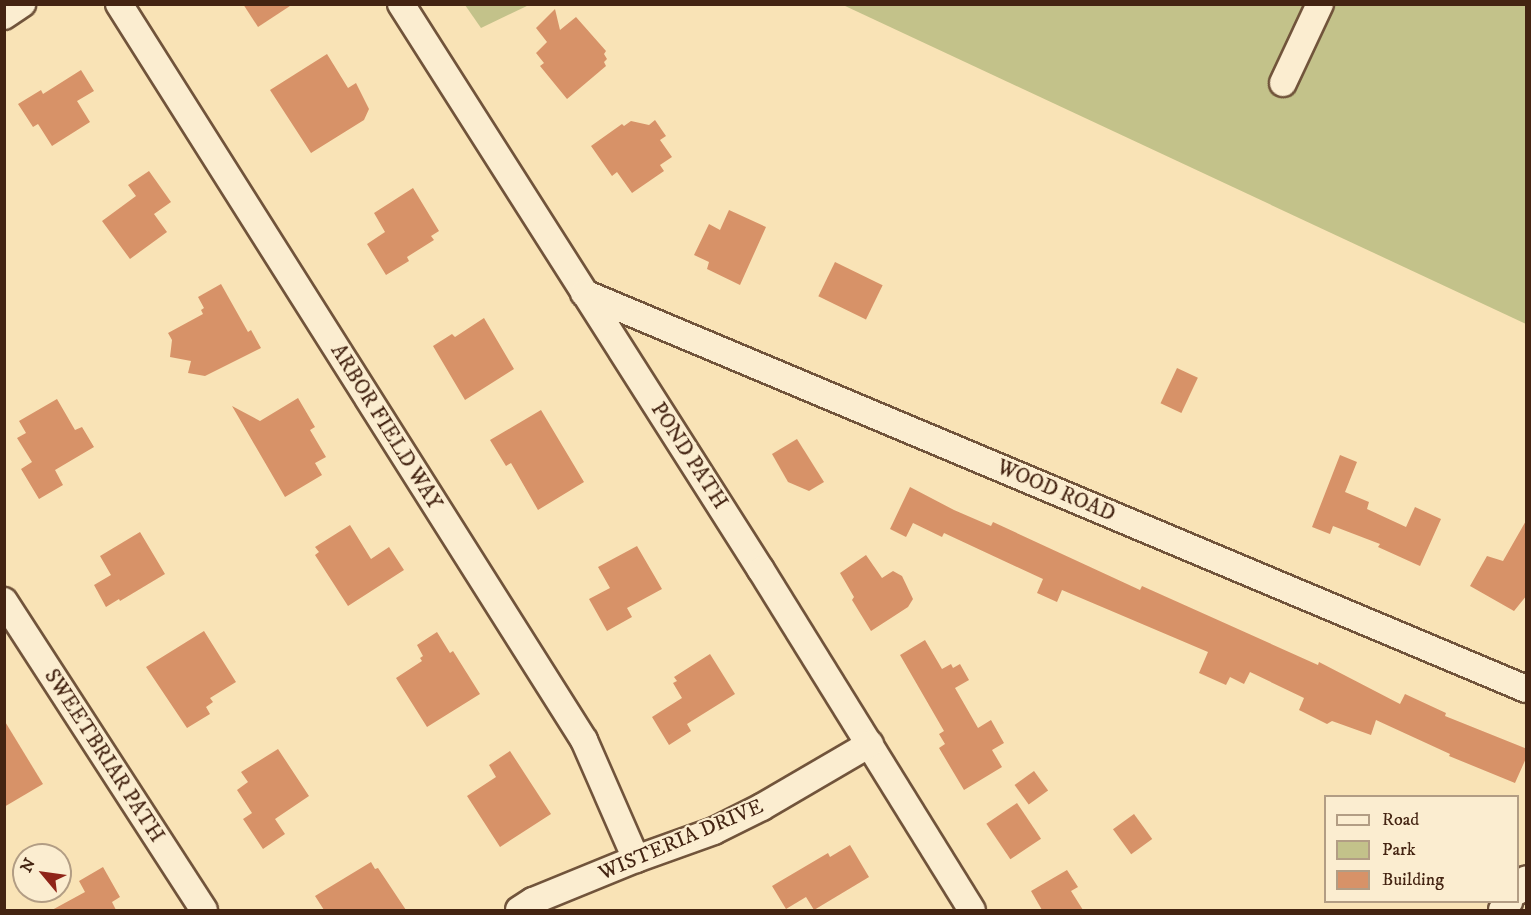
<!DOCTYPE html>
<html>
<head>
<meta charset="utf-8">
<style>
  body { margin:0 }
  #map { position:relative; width:1531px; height:915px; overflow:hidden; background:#f9e3b6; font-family:"IM FELL DW Pica",serif }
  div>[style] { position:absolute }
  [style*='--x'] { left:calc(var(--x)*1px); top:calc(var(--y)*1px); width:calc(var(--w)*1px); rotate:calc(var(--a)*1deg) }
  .green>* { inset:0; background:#c3c28a }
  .building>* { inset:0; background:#d79268; transform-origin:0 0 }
  .roads { filter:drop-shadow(2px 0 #71543b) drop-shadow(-2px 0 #71543b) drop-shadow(0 2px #71543b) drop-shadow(0 -2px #71543b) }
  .minor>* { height:26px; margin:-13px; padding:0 13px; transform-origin:13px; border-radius:13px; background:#fbedd0 }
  span { translate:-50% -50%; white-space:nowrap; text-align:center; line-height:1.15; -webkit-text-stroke:4.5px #fbedd0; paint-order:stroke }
  .street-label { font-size:21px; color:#442412 }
  .frame { position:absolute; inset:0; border:6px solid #442412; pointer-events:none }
  .legend { position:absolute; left:1324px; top:795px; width:195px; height:108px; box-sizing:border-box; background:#fbedd0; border:2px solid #b29d84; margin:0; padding:8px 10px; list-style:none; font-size:18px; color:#442412 }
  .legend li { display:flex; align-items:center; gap:12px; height:30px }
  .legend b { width:30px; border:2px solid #b29d84 }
  .north { position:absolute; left:12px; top:843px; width:60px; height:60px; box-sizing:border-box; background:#fbedd0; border:2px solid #b29d84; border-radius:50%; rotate:299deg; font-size:16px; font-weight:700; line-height:24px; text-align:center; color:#442412 }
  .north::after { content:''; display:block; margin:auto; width:21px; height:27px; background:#8f2418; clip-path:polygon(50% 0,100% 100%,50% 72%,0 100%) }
</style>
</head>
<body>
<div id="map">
  <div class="green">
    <i style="clip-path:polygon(465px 5px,529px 5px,481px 28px)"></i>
    <i style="clip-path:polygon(843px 5px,1526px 5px,1526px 324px)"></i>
  </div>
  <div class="building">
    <i style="clip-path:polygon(243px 4px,293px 4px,258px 27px)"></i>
    <i style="clip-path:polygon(555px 9px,560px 30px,576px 17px,606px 51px,604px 54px,607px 59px,604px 62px,606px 66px,567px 99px,540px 66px,544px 63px,536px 53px,547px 42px,536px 28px)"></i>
    <i style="clip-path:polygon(327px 54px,348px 88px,356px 83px,369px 109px,364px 120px,311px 153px,270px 90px)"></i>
    <i style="clip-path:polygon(81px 70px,94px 91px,77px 101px,90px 122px,52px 146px,38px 124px,33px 127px,18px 104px,41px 90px,43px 94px)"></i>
    <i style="clip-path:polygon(655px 120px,666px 136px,660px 140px,672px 157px,660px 165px,664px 171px,632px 193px,617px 172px,612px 176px,591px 146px,622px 124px,624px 126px,631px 121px,649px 125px)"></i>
    <i style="clip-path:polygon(149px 171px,171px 202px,154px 214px,167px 232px,130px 259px,102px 221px,136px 196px,128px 185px)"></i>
    <i style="clip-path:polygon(413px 188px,439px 231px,431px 236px,434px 240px,407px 257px,409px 261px,386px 275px,367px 244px,385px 232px,374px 213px)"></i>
    <i style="clip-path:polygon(729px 210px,766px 227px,740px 285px,707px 269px,709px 262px,694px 255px,709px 224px,720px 230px)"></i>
    <i style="left:835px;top:262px;width:53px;height:38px;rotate:26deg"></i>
    <i style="clip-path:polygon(221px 284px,248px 332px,251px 330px,261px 348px,205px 376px,188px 373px,191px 361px,170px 357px,172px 340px,168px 333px,203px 314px,201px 310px,204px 308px,198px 297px)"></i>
    <i style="clip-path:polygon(484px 318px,514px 369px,465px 400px,433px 346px,452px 334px,455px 337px)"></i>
    <i style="left:1177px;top:368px;width:23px;height:39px;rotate:25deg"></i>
    <i style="clip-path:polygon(298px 398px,315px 427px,310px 430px,326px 457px,315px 463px,322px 475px,285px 497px,232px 406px,260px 421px)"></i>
    <i style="clip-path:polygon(57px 399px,75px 430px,82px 427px,94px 447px,55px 470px,63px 485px,39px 499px,21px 469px,32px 462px,17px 438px,26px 433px,19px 421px)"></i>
    <i style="clip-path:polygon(541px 410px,584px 482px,538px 510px,511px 463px,506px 466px,490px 440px)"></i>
    <i style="clip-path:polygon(797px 439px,824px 482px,809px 491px,788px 482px,772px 454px)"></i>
    <i style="clip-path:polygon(1340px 455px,1357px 462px,1345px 492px,1369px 502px,1367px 509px,1406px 527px,1415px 507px,1441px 519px,1420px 566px,1378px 547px,1380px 544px,1333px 526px,1330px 534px,1312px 527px)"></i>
    <i style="clip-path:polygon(910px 487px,954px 510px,991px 526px,993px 522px,1140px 590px,1142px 586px,1318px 665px,1319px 662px,1400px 704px,1405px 694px,1446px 713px,1445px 716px,1527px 749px,1527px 756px,1515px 783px,1449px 756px,1450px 754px,1376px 720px,1371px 735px,1332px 721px,1327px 724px,1299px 710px,1304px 698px,1250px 672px,1244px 684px,1230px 677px,1226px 685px,1199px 673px,1208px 652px,1062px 590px,1057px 602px,1037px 593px,1043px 579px,944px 533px,942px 537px,913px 523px,906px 537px,890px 529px)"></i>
    <i style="clip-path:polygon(1527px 519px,1527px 595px,1514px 611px,1470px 586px,1487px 556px,1503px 561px)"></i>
    <i style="clip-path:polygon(350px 525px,371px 559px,389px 547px,404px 570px,348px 606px,315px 555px,319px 552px,315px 547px)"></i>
    <i style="clip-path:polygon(140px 532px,165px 574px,120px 601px,119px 599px,106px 607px,94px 585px,111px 575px,100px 556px)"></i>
    <i style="clip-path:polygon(637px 546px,662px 589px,627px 608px,632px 617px,607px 631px,589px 599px,610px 588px,598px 567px)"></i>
    <i style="clip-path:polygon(866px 555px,882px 578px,893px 571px,902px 576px,913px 599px,908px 607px,871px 631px,852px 600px,854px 597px,840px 573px)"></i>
    <i style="clip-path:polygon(204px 631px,236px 682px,210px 698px,213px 702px,206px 707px,210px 714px,187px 728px,146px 667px)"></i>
    <i style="clip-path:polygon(437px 632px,450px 653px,453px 651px,480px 694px,427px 727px,396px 678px,422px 661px,420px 658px,423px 656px,417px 645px)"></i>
    <i style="clip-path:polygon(925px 640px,942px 669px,951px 664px,953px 668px,960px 664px,969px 680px,955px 688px,978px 728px,991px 720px,1004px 743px,992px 750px,1002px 767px,964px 790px,939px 748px,945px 744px,939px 734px,944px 731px,900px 655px)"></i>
    <i style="clip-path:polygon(710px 654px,735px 694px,687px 724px,691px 731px,669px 745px,652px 717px,682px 698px,673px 683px,677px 681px,674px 677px)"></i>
    <i style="clip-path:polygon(4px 720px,43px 784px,4px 807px)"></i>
    <i style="clip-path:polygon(278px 749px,309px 796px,275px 819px,285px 834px,263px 849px,243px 819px,252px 813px,237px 790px,248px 782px,241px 772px)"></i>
    <i style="clip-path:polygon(510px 751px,551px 814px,500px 847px,467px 796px,496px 777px,489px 765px)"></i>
    <i style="left:1034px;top:771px;width:24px;height:24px;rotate:54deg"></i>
    <i style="left:1017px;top:803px;width:43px;height:37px;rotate:56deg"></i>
    <i style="left:1134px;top:814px;width:31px;height:26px;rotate:54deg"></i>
    <i style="clip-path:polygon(850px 845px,869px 877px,814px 910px,806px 897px,786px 909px,772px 886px,828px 853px,830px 857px)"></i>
    <i style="clip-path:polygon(371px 862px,375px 869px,378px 868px,406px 910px,324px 910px,315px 896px)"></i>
    <i style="clip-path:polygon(103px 867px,120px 897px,112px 902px,116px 910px,52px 910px,85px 892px,79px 881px)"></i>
    <i style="clip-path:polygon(1067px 870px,1078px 887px,1071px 891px,1083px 910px,1042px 910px,1031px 891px)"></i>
  </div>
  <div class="roads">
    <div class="minor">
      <i style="--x:119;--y:4;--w:871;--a:57.72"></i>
      <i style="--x:584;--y:740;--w:130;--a:66.4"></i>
      <i style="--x:401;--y:4;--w:671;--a:57.54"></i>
      <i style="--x:761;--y:570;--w:400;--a:58.2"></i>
      <i style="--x:4;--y:16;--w:22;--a:-34"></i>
      <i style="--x:1283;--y:83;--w:87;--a:-64.9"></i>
      <i style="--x:584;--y:293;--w:1022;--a:22.8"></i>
      <i style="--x:4;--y:601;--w:368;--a:57.1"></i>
      <i style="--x:1518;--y:891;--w:14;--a:-56"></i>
      <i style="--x:519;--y:910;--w:17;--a:-33"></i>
      <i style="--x:533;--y:901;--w:111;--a:-22.2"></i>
      <i style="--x:636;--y:859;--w:83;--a:-19.7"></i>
      <i style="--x:714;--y:831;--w:54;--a:-26.6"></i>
      <i style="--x:762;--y:807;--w:125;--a:-30.3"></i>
      <i style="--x:1502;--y:910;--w:11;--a:-49"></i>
    </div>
  </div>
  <div class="street-label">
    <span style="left:386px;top:427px;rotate:58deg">ARBOR FIELD WAY</span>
    <span style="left:689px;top:456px;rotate:57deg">POND PATH</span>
    <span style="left:1056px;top:491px;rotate:23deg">WOOD ROAD</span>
    <span style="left:104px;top:756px;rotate:57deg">SWEETBRIAR PATH</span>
    <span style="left:681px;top:840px;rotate:-23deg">WISTERIA DRIVE</span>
  </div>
  <div class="frame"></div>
  <ul class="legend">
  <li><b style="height:8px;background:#fbedd0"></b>Road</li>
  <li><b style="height:16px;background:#c3c28a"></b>Park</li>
  <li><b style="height:16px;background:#d79268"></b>Building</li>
  </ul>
  <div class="north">N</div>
</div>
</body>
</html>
